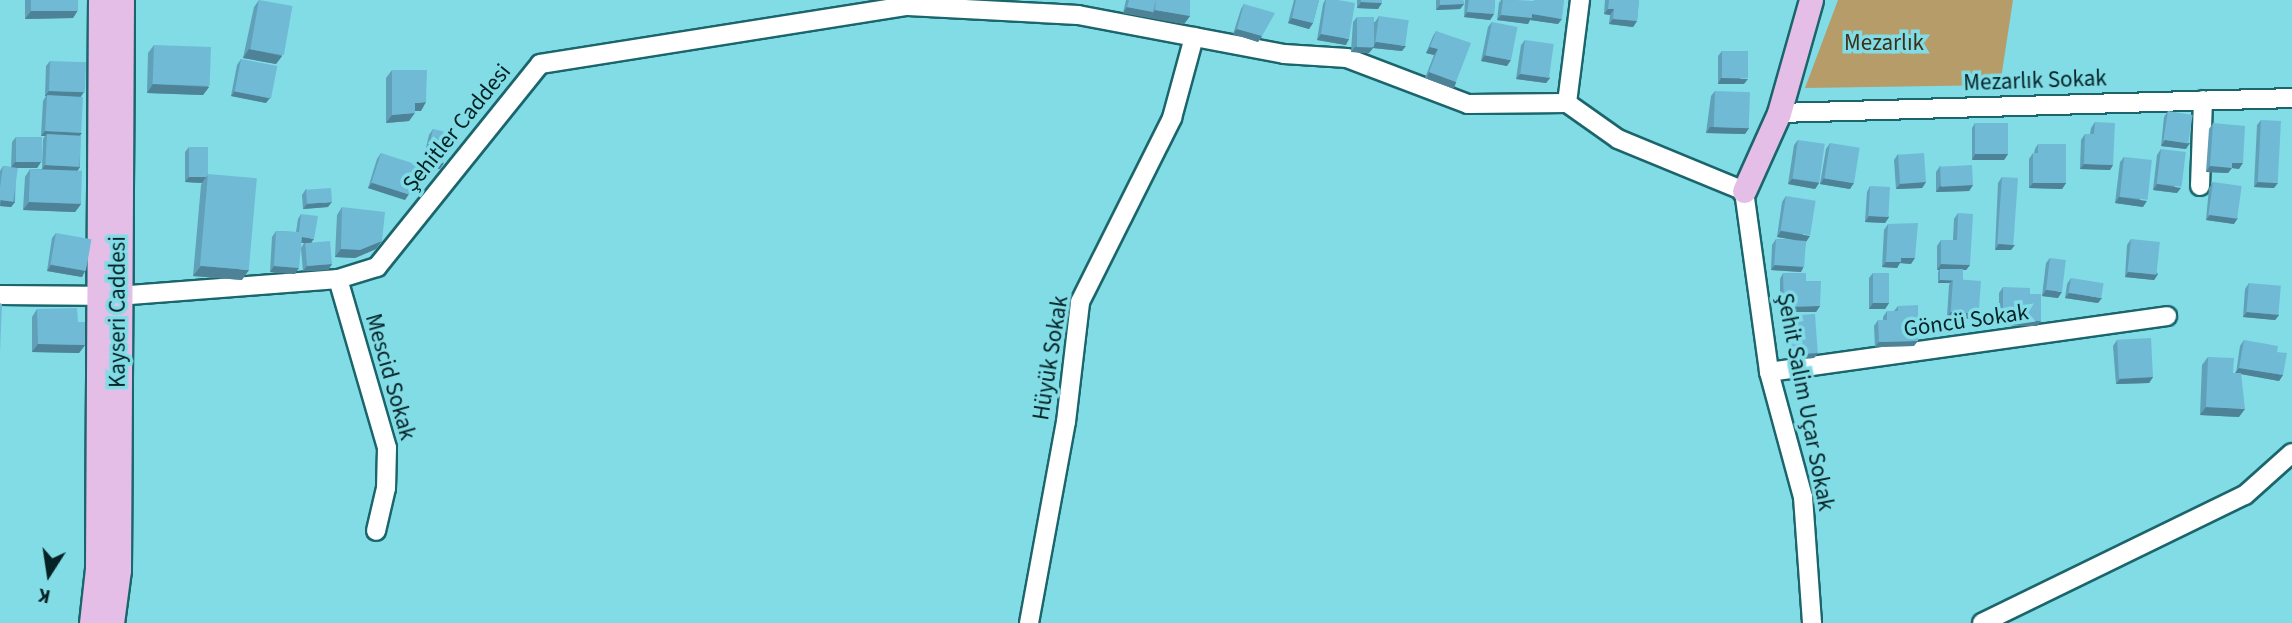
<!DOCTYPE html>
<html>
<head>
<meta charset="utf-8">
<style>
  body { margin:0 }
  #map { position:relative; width:2292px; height:623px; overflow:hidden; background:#81dce6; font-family:"Source Sans 3",sans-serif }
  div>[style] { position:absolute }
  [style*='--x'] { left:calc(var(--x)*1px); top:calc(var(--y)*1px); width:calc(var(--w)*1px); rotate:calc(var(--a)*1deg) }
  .green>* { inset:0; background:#b59c69 }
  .roads { filter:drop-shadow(2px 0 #1b656c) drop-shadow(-2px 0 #1b656c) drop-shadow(0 2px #1b656c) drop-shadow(0 -2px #1b656c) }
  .minor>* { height:18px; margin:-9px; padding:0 9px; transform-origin:9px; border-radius:9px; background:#fff }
  .major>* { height:23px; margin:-11.5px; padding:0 11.5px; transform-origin:11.5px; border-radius:11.5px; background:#e5bee8 }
  .wall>* { inset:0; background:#60a0b8 }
  .shaded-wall>* { inset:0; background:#4e8296; transform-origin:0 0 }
  .building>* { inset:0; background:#70bad6; transform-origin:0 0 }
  span { translate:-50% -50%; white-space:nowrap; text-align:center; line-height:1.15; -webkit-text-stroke:7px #81dce6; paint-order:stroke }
  .park-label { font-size:23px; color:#3d3015 }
  .street-label { font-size:23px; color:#052225 }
  .north { position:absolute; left:14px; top:539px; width:70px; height:70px; -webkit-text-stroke:5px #81dce6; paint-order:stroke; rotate:192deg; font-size:19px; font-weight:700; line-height:28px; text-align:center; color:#052225 }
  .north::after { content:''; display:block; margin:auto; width:24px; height:32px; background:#052225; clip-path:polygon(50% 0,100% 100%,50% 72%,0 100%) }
</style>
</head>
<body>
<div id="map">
  <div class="green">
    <i style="clip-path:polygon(1838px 0,2013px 0,2000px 85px,1805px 88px)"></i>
  </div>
  <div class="roads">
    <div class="minor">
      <i style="--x:1567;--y:103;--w:104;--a:-82.8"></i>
      <i style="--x:1779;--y:113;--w:513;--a:-1.67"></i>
      <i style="--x:2200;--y:186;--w:86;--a:-88"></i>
      <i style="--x:338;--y:279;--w:176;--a:73.8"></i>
      <i style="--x:387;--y:448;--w:40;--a:91.4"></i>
      <i style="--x:386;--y:488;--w:44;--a:103.1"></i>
      <i style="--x:0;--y:295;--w:117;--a:0.5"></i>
      <i style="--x:117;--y:296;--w:222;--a:-4.4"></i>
      <i style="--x:338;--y:279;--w:41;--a:-17.1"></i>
      <i style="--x:377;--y:267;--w:260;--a:-51.2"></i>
      <i style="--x:540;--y:64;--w:373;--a:-9"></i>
      <i style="--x:908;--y:6;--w:170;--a:3"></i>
      <i style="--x:1078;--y:15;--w:210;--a:10.7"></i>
      <i style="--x:1284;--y:54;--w:63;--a:3.6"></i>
      <i style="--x:1347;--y:58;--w:129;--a:20.8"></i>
      <i style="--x:1468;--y:104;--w:99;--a:-0.6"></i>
      <i style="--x:1567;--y:103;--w:62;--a:35.2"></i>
      <i style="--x:1618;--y:139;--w:136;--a:22.4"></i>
      <i style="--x:1744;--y:191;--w:183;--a:82.1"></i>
      <i style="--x:1769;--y:372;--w:130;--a:74.8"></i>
      <i style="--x:1803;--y:497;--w:126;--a:85.9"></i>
      <i style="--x:1769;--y:372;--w:402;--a:-8"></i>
      <i style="--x:1029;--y:623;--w:204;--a:-79.6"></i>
      <i style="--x:1066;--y:422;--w:121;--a:-83.3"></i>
      <i style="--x:1080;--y:302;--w:206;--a:-63.4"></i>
      <i style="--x:1172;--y:118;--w:84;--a:-74.8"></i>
      <i style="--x:1982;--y:623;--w:292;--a:-26"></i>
      <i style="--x:2245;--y:495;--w:63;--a:-41.8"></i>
    </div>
    <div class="major">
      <i style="--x:1744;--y:191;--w:85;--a:-65.8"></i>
      <i style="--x:1779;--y:113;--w:117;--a:-74.2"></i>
      <i style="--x:91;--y:623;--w:54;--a:-83.7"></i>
      <i style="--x:97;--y:569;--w:569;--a:-89.7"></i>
      <i style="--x:112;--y:623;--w:53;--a:-82.5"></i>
      <i style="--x:119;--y:570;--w:570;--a:-89.7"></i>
    </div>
  </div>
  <div class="wall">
    <i style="clip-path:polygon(25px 0,78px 0,78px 10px,73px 18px,25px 19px)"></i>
    <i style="clip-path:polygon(259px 0,282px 56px,276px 64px,243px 58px,254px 7px)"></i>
    <i style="clip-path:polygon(1126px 0,1190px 0,1190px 16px,1184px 24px,1123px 13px)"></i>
    <i style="clip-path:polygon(1294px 0,1319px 0,1313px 23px,1309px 29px,1288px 23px)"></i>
    <i style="clip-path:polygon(1325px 0,1338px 0,1346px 45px,1317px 40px,1323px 4px)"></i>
    <i style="clip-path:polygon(1357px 0,1382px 0,1378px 9px,1357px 8px)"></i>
    <i style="clip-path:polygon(1436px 0,1463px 0,1464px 4px,1460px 9px,1436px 10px)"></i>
    <i style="clip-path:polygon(1465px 0,1495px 0,1494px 14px,1490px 20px,1464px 17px)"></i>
    <i style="clip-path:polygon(1501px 0,1531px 1px,1564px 0,1558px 24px,1530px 20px,1528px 24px,1497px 20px,1499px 3px)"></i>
    <i style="clip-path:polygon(1605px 0,1639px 0,1637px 21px,1633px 27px,1609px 24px,1610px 15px,1604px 14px)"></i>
    <i style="clip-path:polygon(1244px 4px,1262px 36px,1258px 42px,1233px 34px,1241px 9px)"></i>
    <i style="clip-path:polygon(1379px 16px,1402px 51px,1373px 48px,1369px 53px,1351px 52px,1353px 22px,1357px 17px,1375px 22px)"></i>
    <i style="clip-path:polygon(1492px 22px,1507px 66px,1481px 61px,1488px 27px)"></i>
    <i style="clip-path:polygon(1436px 31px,1456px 82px,1452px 88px,1425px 78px,1434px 55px,1426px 53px,1433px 36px)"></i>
    <i style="clip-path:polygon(1525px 40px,1550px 78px,1546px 83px,1516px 79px,1521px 45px)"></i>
    <i style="clip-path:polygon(154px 45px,209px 87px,203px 95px,147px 93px,148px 53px)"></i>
    <i style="clip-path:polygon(1722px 51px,1744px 84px,1718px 84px,1718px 56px)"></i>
    <i style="clip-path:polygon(241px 59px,266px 103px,231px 96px,237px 65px)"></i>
    <i style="clip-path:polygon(50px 61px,81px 97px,80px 167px,77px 171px,81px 204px,75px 212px,23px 210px,25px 177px,30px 169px,42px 169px,43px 139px,45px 136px,41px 136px,43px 101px,46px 96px,45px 96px,46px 66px)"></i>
    <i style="clip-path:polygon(392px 70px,421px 111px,415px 111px,409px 121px,386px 123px,386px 78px)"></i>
    <i style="clip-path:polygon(1715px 91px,1749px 128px,1745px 134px,1706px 133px,1711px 96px)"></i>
    <i style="clip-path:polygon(2168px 111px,2186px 149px,2161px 146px,2164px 117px)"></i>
    <i style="clip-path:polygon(2261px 120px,2274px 188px,2254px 187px,2257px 125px)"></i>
    <i style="clip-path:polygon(2095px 122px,2113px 165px,2110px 170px,2080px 169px,2081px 140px,2085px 134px,2090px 134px,2091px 128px)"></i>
    <i style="clip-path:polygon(1975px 123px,2008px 154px,2004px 160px,1972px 160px,1972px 128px)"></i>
    <i style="clip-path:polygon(2213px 123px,2239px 169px,2232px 168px,2228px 173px,2206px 172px,2209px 129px)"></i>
    <i style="clip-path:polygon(433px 129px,440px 169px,422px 165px,429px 135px)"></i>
    <i style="clip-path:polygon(16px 137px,41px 162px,37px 168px,16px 168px,15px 202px,11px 207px,0 206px,0 171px,3px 166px,11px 167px,12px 142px)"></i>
    <i style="clip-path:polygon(1798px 140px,1819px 183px,1815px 189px,1788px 184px,1794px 145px)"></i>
    <i style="clip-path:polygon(1830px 143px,1850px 189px,1820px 184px,1826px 149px)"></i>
    <i style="clip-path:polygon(2038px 144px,2066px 183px,2062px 189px,2029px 188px,2029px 159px,2033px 153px,2034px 153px,2035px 149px)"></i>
    <i style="clip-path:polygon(189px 147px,208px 175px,242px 280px,193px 276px,201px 185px,202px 183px,185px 182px,185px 152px)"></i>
    <i style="clip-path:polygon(2161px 149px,2177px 193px,2153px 190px,2157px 155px)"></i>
    <i style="clip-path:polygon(381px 153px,405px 200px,368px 188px,377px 159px)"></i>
    <i style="clip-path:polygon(1898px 154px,1926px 182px,1922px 188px,1896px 189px,1894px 160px)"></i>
    <i style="clip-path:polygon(2124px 157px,2143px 207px,2115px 203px,2120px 162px)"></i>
    <i style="clip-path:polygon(1940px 166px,1973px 185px,1969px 191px,1936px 192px,1936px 172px)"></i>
    <i style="clip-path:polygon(2002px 177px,2011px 250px,1995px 250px,1998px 183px)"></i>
    <i style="clip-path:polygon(2213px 182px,2234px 224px,2206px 220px,2209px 188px)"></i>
    <i style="clip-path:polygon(1870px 186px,1889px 217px,1885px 223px,1865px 222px,1867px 192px)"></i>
    <i style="clip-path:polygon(306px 189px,328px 207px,303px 209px,302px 195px)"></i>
    <i style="clip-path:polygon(1786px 196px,1806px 242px,1801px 272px,1771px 270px,1772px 245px,1776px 239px,1798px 240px,1777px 237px,1782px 202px)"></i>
    <i style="clip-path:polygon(342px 207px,376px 249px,355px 258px,335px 257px,337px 215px)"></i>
    <i style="clip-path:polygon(1958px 213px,1970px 265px,1966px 270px,1963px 270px,1963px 280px,1979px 313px,1975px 319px,1947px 317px,1949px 285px,1950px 283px,1938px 283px,1938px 272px,1939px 270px,1937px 270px,1937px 246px,1941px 240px,1953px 240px,1954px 219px)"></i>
    <i style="clip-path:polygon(301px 214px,312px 242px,332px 264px,328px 270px,303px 271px,301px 248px,304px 243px,301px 243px,295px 274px,270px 272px,272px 237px,276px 231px,296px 232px,298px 219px)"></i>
    <i style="clip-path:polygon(1888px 224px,1911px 264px,1900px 263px,1897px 268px,1882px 267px,1884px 230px)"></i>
    <i style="clip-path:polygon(56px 233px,85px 271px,82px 277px,47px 271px,52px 238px)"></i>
    <i style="clip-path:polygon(2131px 239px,2158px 274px,2154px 280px,2125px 277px,2127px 245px)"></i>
    <i style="clip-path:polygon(2050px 258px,2058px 298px,2042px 296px,2046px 263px)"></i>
    <i style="clip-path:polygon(1783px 273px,1820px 306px,1816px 312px,1780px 312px,1780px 279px)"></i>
    <i style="clip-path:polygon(1873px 273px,1889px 303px,1885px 309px,1869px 309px,1869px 278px)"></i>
    <i style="clip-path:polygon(2071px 278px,2098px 303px,2065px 298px,2067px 284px)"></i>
    <i style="clip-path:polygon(2249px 283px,2279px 315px,2275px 320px,2243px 317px,2245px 289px)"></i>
    <i style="clip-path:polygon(2003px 287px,2030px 294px,2041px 321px,2037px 326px,2004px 325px,2004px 315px,1999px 315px,1999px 293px)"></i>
    <i style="clip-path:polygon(1898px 306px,1914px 346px,1875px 347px,1874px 326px,1878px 320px,1883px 320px,1883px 317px,1887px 311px,1894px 311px)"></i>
    <i style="clip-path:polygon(37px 309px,78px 322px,85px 345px,79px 353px,32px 352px,32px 317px)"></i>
    <i style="clip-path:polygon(1789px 316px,1818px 353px,1814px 358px,1788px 360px,1786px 321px)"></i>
    <i style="clip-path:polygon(2117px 340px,2153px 377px,2149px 383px,2116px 384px,2113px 346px)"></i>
    <i style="clip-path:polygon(2244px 340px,2277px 352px,2283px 375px,2279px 381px,2241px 374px,2239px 417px,2200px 415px,2202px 365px,2208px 357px,2233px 373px,2236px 373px,2240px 346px)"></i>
  </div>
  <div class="shaded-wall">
    <i style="clip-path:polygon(1361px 2px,1382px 3px,1378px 9px,1357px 8px)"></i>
    <i style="clip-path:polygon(1464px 4px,1460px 9px,1436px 10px,1440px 5px)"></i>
    <i style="clip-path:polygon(1127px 7px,1153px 12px,1149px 18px,1123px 13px)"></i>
    <i style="clip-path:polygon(1608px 9px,1614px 9px,1610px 15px,1604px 14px)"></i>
    <i style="clip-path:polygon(78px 10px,73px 18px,25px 19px,31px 11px)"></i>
    <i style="clip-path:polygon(1155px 10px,1190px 16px,1184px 24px,1149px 18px)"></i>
    <i style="clip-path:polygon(1467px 12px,1494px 14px,1490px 20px,1464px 17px)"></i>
    <i style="clip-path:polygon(1532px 14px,1562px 19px,1558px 24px,1530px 20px,1528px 24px,1497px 20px,1501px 15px)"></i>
    <i style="clip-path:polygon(1292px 18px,1313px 23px,1309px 29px,1288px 23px)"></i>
    <i style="clip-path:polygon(1613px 19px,1637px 21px,1633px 27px,1609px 24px)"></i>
    <i style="clip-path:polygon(1237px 29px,1262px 36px,1258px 42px,1233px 34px)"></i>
    <i style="clip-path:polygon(1321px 34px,1349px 39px,1346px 45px,1317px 40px)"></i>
    <i style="clip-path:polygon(1376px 42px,1406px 46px,1402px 51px,1373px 48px,1369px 53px,1351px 52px,1355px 47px,1372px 48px)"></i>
    <i style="clip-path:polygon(1430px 47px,1438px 49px,1434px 55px,1426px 53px)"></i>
    <i style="clip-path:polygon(249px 49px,282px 56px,276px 64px,243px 58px)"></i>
    <i style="clip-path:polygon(1485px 55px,1511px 60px,1507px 66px,1481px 61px)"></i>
    <i style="left:1429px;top:72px;width:29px;height:7px;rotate:20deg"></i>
    <i style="clip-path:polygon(1520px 74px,1550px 78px,1546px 83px,1516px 79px)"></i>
    <i style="clip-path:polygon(1721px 78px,1748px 79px,1744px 84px,1718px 84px)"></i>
    <i style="clip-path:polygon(153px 84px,209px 87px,203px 95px,147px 93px)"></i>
    <i style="clip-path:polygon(49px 91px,84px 92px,80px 98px,45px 96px)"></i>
    <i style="clip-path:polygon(235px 91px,270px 98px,266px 103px,231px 96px)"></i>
    <i style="clip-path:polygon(426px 102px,421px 111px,409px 111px,415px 103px)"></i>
    <i style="clip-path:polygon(415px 113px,409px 121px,386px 123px,392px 115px)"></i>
    <i style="clip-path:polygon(1710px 127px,1749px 128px,1745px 134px,1706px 133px)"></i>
    <i style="clip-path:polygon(45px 131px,82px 133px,78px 138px,47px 134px,45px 136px,41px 136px)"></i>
    <i style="clip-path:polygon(2165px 140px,2190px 143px,2186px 149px,2161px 146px)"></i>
    <i style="clip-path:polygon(1975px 154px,2008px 154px,2004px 160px,1972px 160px)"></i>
    <i style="clip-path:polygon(426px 159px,444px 163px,440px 169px,422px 165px)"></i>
    <i style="clip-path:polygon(15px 162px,41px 162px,37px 168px,11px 168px)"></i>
    <i style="clip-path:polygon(2232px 163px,2243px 163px,2239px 169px,2232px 168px,2228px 173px,2206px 172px,2210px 166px)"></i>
    <i style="clip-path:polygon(2084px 164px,2113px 165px,2110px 170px,2080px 169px)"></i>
    <i style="clip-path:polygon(45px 165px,80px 167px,76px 173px,41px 171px)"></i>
    <i style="clip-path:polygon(189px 177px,206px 177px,202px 183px,185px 182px)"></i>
    <i style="clip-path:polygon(1824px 178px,1854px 183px,1850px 189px,1820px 184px)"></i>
    <i style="clip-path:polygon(1792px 179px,1819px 183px,1815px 189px,1788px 184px)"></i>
    <i style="clip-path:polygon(1926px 182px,1922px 188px,1896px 189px,1900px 184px)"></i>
    <i style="clip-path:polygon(2258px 182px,2278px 183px,2274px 188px,2254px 187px)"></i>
    <i style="clip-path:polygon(372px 183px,409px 194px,405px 200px,368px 188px)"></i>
    <i style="clip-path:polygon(2033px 183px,2066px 183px,2062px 189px,2029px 188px)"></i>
    <i style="clip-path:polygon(2157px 184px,2181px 188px,2177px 193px,2153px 190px)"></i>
    <i style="clip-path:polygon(1973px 185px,1969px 191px,1936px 192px,1940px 186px)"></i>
    <i style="clip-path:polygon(2119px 197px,2147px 201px,2143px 207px,2115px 203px)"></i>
    <i style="clip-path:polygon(1px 200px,15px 202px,11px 207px,0 206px)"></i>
    <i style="clip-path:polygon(29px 202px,81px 204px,75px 212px,23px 210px)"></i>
    <i style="clip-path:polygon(332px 202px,328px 207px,303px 209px,307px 204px)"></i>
    <i style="clip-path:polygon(2210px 215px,2238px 218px,2234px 224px,2206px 220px)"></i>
    <i style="clip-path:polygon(1869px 216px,1889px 217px,1885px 223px,1865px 222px)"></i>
    <i style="clip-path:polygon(1781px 231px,1810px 236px,1806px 242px,1777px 237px)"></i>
    <i style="clip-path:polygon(302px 237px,314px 239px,310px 244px,298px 242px)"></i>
    <i style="clip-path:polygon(382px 241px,376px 249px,355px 258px,335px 257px,341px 249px)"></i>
    <i style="clip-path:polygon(1999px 244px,2015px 245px,2011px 250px,1995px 250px)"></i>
    <i style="clip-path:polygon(1901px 258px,1915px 258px,1911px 264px,1900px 263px,1897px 268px,1882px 267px,1886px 262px)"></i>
    <i style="clip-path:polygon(332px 264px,328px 270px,303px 271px,307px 266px)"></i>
    <i style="clip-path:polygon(1941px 264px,1970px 265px,1966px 270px,1937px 270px)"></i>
    <i style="clip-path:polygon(51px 265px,85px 271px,82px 277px,47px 271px)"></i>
    <i style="clip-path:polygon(1775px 265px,1804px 266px,1801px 272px,1771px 270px)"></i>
    <i style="clip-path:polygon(201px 266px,249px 270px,242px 280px,193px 276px)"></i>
    <i style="clip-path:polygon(274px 266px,299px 268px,295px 274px,270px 272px)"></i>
    <i style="clip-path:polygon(2128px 272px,2158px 274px,2154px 280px,2125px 277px)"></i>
    <i style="clip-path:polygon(1940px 280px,1952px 281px,1950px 283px,1938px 283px)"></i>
    <i style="clip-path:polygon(2046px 290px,2062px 292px,2058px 298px,2042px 296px)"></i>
    <i style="clip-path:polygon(2069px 293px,2102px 298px,2098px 303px,2065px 298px)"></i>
    <i style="clip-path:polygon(1873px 303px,1889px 303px,1885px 309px,1869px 309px)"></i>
    <i style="clip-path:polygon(1820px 306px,1816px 312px,1780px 312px,1784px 307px)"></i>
    <i style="clip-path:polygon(2003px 309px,2008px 309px,2004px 315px,1999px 315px)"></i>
    <i style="clip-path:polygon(1951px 312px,1979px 313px,1975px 319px,1947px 317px)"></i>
    <i style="clip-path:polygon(2247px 312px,2279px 315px,2275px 320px,2243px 317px)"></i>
    <i style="clip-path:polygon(2008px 320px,2041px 321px,2037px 326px,2004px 325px)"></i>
    <i style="clip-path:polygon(1918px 341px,1914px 346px,1875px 347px,1879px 342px)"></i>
    <i style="clip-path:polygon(38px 344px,85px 345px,79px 353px,32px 352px)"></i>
    <i style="clip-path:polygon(1818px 353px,1814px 358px,1788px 360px,1792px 354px)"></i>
    <i style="clip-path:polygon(2239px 368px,2283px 375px,2279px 381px,2235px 373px)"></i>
    <i style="clip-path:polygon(2153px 377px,2149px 383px,2116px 384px,2120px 379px)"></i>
    <i style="clip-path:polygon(2206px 407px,2245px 409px,2239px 417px,2200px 415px)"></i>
  </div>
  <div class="building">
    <i style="left:31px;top:0;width:47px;height:11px"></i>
    <i style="left:259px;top:0;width:34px;height:50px;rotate:10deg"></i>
    <i style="clip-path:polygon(1129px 0,1156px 0,1153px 12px,1127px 7px)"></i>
    <i style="clip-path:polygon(1156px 0,1190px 0,1190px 16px,1155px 10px)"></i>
    <i style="clip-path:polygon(1296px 0,1319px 0,1313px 23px,1292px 18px)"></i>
    <i style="clip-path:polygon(1326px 0,1338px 0,1355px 3px,1349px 39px,1321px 34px)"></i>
    <i style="clip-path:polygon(1361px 0,1382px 0,1382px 3px,1361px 2px)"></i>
    <i style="clip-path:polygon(1440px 0,1463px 0,1464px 4px,1440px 5px)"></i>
    <i style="clip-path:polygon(1469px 0,1495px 0,1494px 14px,1467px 12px)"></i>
    <i style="clip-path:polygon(1503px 0,1534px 1px,1534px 0,1564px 0,1562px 19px,1532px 14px,1532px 18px,1501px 15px)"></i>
    <i style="clip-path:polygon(1609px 0,1639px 0,1637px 21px,1613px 19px,1614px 9px,1608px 9px)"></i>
    <i style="clip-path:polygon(1244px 4px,1275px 13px,1262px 36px,1237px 29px)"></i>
    <i style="left:1379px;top:16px;width:30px;height:26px;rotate:8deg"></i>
    <i style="left:1357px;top:17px;width:17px;height:30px"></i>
    <i style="left:1492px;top:22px;width:26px;height:34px;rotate:11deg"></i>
    <i style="clip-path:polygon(1436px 31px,1471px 43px,1456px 82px,1429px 72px,1438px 49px,1430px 47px)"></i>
    <i style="left:1525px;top:40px;width:29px;height:34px;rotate:8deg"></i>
    <i style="left:154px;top:45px;width:57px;height:39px;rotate:2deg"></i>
    <i style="left:1722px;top:51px;width:26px;height:27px"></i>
    <i style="left:241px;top:59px;width:37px;height:33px;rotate:11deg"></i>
    <i style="left:50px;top:61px;width:36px;height:30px;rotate:2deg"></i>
    <i style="clip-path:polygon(392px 70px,427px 70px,426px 102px,415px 103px,415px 113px,392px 115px)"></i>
    <i style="left:1715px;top:91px;width:35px;height:36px;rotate:2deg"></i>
    <i style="left:47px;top:95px;width:36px;height:36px;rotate:3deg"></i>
    <i style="left:2168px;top:111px;width:25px;height:29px;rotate:9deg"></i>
    <i style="left:2261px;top:120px;width:20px;height:62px;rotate:3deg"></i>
    <i style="clip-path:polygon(2095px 122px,2115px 123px,2113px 165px,2084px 164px,2085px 134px,2094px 134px)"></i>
    <i style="left:1975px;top:123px;width:33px;height:31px"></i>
    <i style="clip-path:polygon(2213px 123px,2245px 126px,2243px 163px,2232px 163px,2232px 168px,2210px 166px)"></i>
    <i style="left:433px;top:129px;width:17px;height:31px;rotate:13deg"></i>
    <i style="left:47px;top:134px;width:34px;height:31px;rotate:3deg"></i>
    <i style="left:16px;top:137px;width:26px;height:25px"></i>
    <i style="left:1798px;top:140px;width:27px;height:39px;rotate:8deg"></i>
    <i style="left:1830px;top:143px;width:30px;height:36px;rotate:9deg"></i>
    <i style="clip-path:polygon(2038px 144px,2066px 144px,2066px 183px,2033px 183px,2033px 153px,2038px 153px)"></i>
    <i style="clip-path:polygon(189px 147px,208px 147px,208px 175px,206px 177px,189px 177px)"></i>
    <i style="left:2161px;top:149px;width:25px;height:35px;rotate:7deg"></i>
    <i style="left:381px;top:153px;width:40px;height:31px;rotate:18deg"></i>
    <i style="left:1924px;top:153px;width:29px;height:26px;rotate:86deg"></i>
    <i style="left:2124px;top:157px;width:28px;height:40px;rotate:6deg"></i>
    <i style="left:1972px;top:165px;width:20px;height:32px;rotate:87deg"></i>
    <i style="left:3px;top:166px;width:15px;height:34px;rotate:8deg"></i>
    <i style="left:30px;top:169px;width:52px;height:33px;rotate:2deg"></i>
    <i style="left:208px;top:174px;width:49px;height:92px;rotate:5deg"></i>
    <i style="left:2002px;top:177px;width:16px;height:67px;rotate:4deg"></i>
    <i style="left:2213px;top:182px;width:29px;height:33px;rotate:8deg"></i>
    <i style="left:1870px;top:186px;width:20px;height:30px;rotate:3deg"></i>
    <i style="left:331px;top:188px;width:14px;height:25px;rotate:86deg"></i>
    <i style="left:1786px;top:196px;width:30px;height:35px;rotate:9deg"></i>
    <i style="clip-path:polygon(342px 207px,385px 212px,382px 241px,360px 250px,341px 249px)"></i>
    <i style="clip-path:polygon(1958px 213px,1973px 214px,1970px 265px,1941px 264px,1941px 240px,1957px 240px)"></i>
    <i style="clip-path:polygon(301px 214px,318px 216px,314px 239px,302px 237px,299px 268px,274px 266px,276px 231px,299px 232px)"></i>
    <i style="clip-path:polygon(1918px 223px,1915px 258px,1901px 258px,1901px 262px,1886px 262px,1888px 224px)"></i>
    <i style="left:56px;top:233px;width:36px;height:32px;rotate:10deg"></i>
    <i style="left:1776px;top:239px;width:30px;height:26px;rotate:4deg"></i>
    <i style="left:2131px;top:239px;width:29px;height:33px;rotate:6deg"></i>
    <i style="left:330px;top:241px;width:23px;height:25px;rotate:85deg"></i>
    <i style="left:2050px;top:258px;width:16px;height:32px;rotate:7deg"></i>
    <i style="left:1940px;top:269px;width:23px;height:11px"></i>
    <i style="clip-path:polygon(1783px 273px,1806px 273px,1806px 281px,1821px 281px,1820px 306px,1784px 307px)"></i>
    <i style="left:1873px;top:273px;width:16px;height:30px"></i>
    <i style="left:2071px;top:278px;width:33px;height:15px;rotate:9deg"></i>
    <i style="left:1953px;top:279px;width:28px;height:33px;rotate:4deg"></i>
    <i style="left:2249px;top:283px;width:32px;height:29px;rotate:5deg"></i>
    <i style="clip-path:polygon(2003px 287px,2030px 288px,2030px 294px,2041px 294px,2041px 321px,2008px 320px,2008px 309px,2003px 309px)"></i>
    <i style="clip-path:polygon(0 303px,2px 304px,0 353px)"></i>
    <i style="clip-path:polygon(1918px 305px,1918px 341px,1879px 342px,1878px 320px,1887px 320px,1887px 311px,1898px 311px,1898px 306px)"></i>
    <i style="clip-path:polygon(77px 308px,78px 322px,85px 322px,85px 345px,38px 344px,37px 309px)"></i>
    <i style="left:1815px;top:314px;width:39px;height:26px;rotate:86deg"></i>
    <i style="left:2151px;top:338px;width:39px;height:34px;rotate:87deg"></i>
    <i style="clip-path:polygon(2244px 340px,2278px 346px,2277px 352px,2287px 353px,2283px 375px,2239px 368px)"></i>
    <i style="clip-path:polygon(2208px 357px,2234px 358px,2233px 373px,2241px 373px,2245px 409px,2206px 407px)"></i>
  </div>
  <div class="park-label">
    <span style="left:1884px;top:43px">Mezarlık</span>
  </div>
  <div class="street-label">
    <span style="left:2035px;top:81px;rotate:-2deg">Mezarlık Sokak</span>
    <span style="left:457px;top:128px;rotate:-51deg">Şehitler Caddesi</span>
    <span style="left:118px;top:312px;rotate:-90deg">Kayseri Caddesi</span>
    <span style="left:1966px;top:321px;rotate:-8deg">Göncü Sokak</span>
    <span style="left:1051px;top:358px;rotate:-81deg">Hüyük Sokak</span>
    <span style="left:390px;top:377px;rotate:74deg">Mescid Sokak</span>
    <span style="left:1805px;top:402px;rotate:79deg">Şehit Salim Uçar Sokak</span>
  </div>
  <div class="north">K</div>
</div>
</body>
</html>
